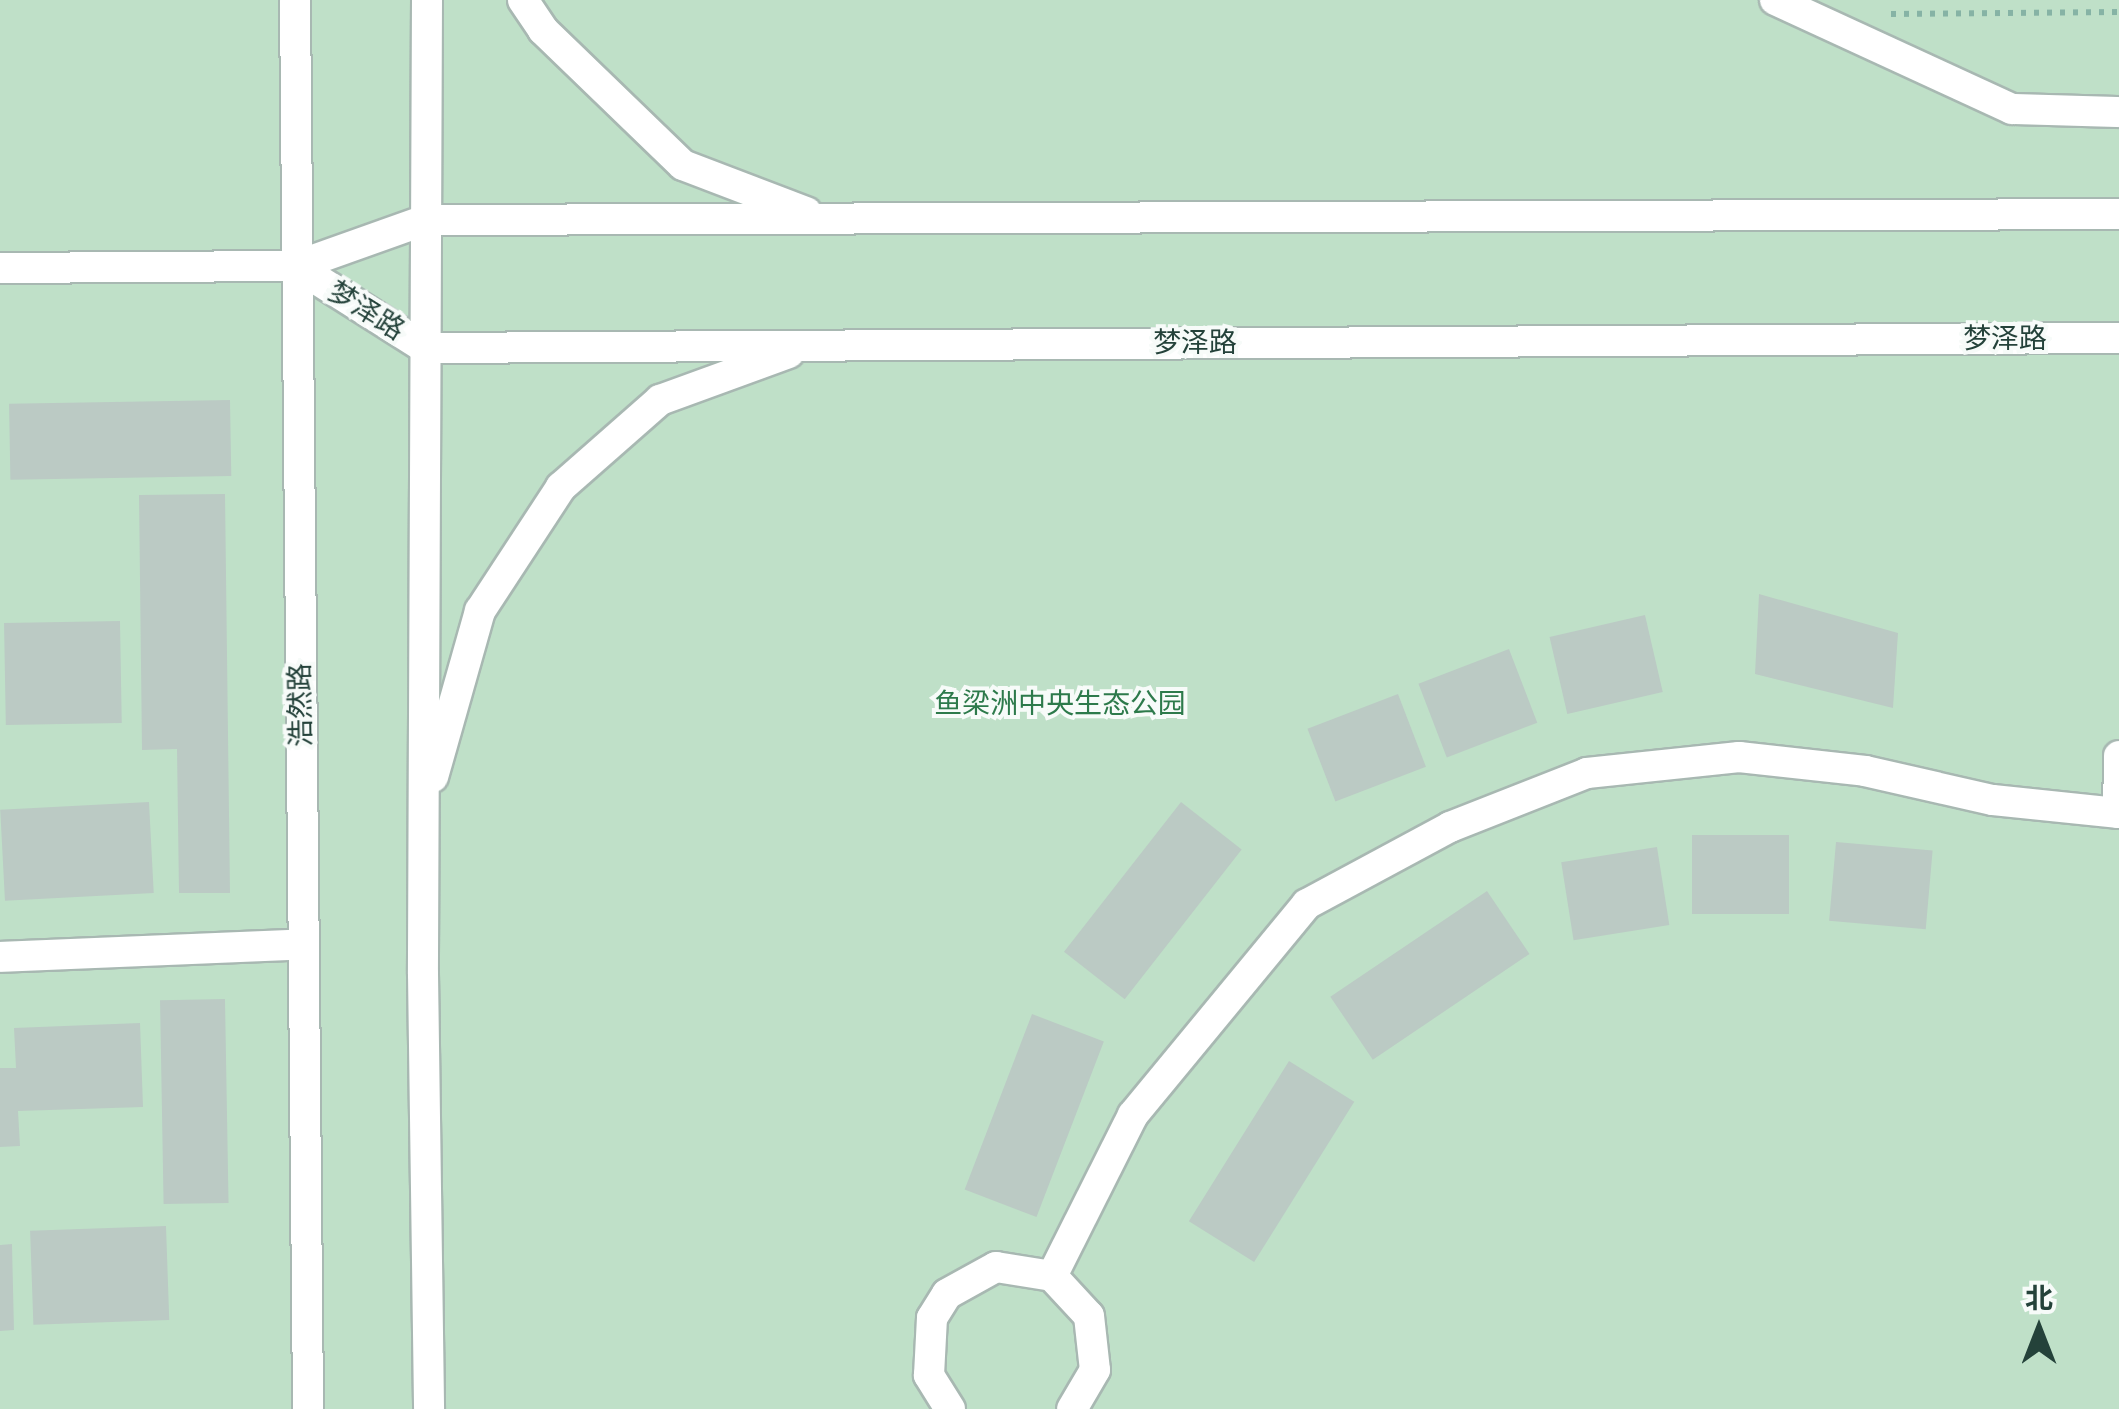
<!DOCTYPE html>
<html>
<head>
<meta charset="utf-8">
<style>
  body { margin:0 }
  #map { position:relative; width:2119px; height:1409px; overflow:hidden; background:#e6efeb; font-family:Helvetica,"Noto Sans SC",sans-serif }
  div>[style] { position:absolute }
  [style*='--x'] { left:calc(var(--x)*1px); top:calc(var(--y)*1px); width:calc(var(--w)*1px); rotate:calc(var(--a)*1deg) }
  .green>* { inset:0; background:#bfe0c8; transform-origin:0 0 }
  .building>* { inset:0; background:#bbcac4; transform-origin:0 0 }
  .path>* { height:6px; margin-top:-3px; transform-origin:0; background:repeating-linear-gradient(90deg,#86b3a5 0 5px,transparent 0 13px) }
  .roads { filter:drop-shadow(2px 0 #a8b8b2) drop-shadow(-2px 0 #a8b8b2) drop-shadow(0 2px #a8b8b2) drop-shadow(0 -2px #a8b8b2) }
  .minor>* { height:30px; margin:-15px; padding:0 15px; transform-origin:15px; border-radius:15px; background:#fff }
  span { translate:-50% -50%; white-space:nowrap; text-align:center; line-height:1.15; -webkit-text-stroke:8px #f7fbf9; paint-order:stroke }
  .street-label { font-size:28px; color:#24423a }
  .park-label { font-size:28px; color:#2d7a4b }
  .north { position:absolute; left:1989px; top:1279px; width:100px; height:100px; -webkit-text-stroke:8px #f7fbf9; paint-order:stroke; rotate:0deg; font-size:28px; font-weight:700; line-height:40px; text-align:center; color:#24423a }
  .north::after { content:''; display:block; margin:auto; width:35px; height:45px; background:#24423a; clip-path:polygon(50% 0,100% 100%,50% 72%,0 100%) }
</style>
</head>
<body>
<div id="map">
  <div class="green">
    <i style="left:0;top:0;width:2119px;height:1409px"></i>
  </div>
  <div class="building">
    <i style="left:230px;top:400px;width:76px;height:221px;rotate:89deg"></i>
    <i style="clip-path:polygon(225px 494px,230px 893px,179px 893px,177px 749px,142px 750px,139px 495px)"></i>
    <i style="clip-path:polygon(1759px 594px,1898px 633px,1893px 708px,1755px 674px)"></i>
    <i style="left:1645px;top:615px;width:79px;height:98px;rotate:77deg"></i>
    <i style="left:120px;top:621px;width:102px;height:116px;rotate:89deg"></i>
    <i style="left:1509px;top:649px;width:79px;height:97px;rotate:69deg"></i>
    <i style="left:1398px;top:694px;width:78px;height:97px;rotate:69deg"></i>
    <i style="left:149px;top:802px;width:91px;height:149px;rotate:87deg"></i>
    <i style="left:1181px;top:802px;width:77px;height:190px;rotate:38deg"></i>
    <i style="left:1692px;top:835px;width:97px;height:79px"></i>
    <i style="left:1836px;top:842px;width:97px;height:79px;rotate:5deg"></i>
    <i style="left:1657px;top:847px;width:79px;height:97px;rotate:81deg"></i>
    <i style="left:1487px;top:891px;width:76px;height:189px;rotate:56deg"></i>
    <i style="left:225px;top:999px;width:204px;height:65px;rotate:89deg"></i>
    <i style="left:1032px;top:1014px;width:77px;height:188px;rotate:21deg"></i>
    <i style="clip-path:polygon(140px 1023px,143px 1107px,18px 1111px,20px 1146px,0 1147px,0 1068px,16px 1068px,14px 1028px)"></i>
    <i style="left:1289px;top:1061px;width:77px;height:189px;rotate:32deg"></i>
    <i style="left:166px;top:1226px;width:94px;height:136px;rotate:88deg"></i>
    <i style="clip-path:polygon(12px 1244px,14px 1330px,0 1331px,0 1245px)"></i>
  </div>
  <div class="path">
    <i style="--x:1891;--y:14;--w:228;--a:-0.5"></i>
  </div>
  <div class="roads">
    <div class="minor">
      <i style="--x:295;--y:0;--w:1409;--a:89.47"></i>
      <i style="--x:427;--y:0;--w:974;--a:90.24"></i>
      <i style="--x:423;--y:974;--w:435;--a:89.2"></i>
      <i style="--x:523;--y:0;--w:36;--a:56"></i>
      <i style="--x:543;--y:30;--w:194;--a:44"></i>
      <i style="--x:683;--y:165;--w:132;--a:20.9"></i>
      <i style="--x:1775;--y:0;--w:261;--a:24.7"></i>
      <i style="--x:2012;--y:109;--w:107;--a:1.6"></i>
      <i style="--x:296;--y:266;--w:153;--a:32.4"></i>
      <i style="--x:425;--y:348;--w:1694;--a:-0.34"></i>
      <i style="--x:0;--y:268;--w:296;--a:-0.4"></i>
      <i style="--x:296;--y:266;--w:137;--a:-19.6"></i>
      <i style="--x:425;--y:220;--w:1694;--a:-0.2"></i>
      <i style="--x:433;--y:777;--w:173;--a:-74.2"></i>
      <i style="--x:480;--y:611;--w:148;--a:-56.8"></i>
      <i style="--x:561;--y:487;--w:132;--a:-41.3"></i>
      <i style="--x:660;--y:400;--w:137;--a:-20"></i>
      <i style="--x:2118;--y:813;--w:57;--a:-89"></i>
      <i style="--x:0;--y:957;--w:304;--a:-2.4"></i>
      <i style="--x:1052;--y:1276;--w:180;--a:-63.3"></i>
      <i style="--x:1133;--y:1115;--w:273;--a:-50.5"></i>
      <i style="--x:1307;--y:904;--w:162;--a:-28.3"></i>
      <i style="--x:1450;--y:827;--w:147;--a:-21.5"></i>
      <i style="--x:1587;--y:773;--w:153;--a:-6"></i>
      <i style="--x:1739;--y:757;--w:127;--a:6.3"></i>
      <i style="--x:1865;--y:771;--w:131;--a:12.8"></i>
      <i style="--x:1993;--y:800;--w:127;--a:5.9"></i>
      <i style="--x:950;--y:1409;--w:40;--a:-122"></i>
      <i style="--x:929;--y:1375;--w:57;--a:-87"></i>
      <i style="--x:932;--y:1318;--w:28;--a:-58"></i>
      <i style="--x:947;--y:1294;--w:56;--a:-28.9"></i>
      <i style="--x:996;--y:1267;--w:57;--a:9.1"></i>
      <i style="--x:1052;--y:1276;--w:54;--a:47.2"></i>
      <i style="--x:1089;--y:1316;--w:54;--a:83.7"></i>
      <i style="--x:1095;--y:1370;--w:45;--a:120.5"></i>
    </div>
  </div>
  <div class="street-label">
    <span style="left:366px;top:311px;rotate:32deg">梦泽路</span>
    <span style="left:2005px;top:339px">梦泽路</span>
    <span style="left:1195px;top:343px">梦泽路</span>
    <span style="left:301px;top:705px;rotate:-91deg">浩然路</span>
  </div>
  <div class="park-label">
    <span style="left:1060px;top:704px">鱼梁洲中央生态公园</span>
  </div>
  <div class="north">北</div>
</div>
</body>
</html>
